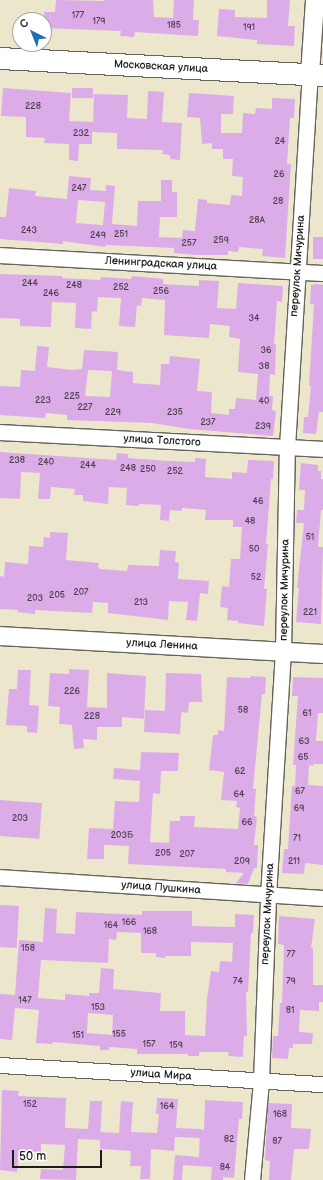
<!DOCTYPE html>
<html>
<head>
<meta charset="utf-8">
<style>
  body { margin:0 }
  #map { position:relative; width:323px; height:1180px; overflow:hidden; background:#ece7cc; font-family:"Balsamiq Sans",sans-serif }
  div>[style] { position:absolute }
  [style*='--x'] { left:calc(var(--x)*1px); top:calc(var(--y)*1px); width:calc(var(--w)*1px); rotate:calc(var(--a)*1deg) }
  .building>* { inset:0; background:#dcace9; transform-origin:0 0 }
  .roads { filter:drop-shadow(1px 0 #65635a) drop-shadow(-1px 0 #65635a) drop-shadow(0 1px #65635a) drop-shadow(0 -1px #65635a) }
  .minor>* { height:15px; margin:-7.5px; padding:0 7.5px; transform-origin:7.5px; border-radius:7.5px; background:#fff }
  .tertiary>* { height:18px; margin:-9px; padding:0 9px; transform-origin:9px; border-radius:9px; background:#fff }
  .secondary>* { height:21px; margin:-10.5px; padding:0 10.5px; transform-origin:10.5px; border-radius:10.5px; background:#fff }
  span { translate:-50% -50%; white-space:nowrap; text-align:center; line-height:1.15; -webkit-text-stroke:4px #fff; paint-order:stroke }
  .number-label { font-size:9px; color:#4c404f }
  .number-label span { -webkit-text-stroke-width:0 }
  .street-label { font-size:11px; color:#1c1c1c }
  .north { position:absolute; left:12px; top:12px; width:40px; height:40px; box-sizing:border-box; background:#fff; border:1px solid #a4a4a4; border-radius:50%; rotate:317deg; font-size:11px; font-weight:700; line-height:16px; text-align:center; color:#1c1c1c }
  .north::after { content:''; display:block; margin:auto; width:14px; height:18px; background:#1f6fb2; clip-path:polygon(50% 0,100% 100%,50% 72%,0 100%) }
  .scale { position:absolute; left:12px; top:1150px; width:90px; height:18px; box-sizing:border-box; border:2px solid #1c1c1c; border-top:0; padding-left:5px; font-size:12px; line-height:14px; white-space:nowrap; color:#1c1c1c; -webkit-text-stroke:3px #fff; paint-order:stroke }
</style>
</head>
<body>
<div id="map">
  <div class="building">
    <i style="clip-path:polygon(56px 0,104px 1px,104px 0,153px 0,154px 17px,173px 18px,174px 0,194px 0,193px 20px,199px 20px,198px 36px,135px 32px,134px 37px,120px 36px,121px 31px,44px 28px,44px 12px,55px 12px)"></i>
    <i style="clip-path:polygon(267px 0,290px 0,288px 26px,295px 26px,294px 46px,257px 44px,257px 40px,217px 36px,219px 9px,235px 10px,235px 17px,267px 18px)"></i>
    <i style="clip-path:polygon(3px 88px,71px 93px,69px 121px,93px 122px,94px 94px,128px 95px,127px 118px,147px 119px,148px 91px,164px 92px,162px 122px,182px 123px,180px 160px,170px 159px,170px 155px,162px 154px,163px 150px,117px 149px,117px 133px,92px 132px,92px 144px,79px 144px,78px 161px,69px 160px,69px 144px,44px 143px,45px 138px,26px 137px,26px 117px,1px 116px)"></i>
    <i style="left:72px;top:88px;width:21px;height:10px"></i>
    <i style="clip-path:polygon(evenodd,189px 93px,234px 96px,233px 114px,221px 114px,221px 133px,242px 133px,243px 113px,255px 114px,256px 108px,272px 109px,272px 98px,295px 99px,294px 118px,290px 118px,287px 164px,291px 164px,285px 258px,262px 256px,263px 249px,239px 247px,238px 252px,228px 251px,228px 255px,196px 255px,174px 253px,174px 248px,106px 245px,105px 247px,63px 241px,63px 244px,0 239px,0 217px,6px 217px,9px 188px,36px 191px,35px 196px,67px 199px,69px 176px,91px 178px,90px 190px,106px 191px,106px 185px,115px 186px,112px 224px,137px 226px,138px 201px,161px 201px,161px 180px,172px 180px,172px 192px,177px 192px,177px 217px,160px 217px,159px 237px,182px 238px,183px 230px,195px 231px,198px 199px,207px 200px,207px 203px,230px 205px,231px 195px,242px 196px,243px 177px,232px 176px,233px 159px,223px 159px,223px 149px,212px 149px,212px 143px,202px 144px,200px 118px,187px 117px,189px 93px,78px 200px,105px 202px,103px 225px,76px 223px,78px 200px)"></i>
    <i style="left:313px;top:237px;width:10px;height:22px"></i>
    <i style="clip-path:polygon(evenodd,0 274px,62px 276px,62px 278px,100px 280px,101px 277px,131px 279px,132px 276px,163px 279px,163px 284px,199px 286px,199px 280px,219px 281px,217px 308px,236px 309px,238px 283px,283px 286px,282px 302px,277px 301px,274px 344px,276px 344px,275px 375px,270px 374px,269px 396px,273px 396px,272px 410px,276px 411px,273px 436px,189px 429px,152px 423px,67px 420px,67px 415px,46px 413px,45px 418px,0 415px,0 386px,18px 387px,20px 386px,21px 370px,35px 371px,37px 346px,49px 347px,47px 367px,73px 370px,82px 369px,84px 350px,118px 352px,117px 370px,133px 372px,133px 383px,160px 385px,161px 364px,169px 364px,170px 356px,200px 359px,197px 391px,212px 392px,211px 413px,229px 415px,229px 409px,235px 409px,236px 398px,256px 400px,258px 374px,238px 372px,240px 339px,229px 337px,230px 326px,210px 324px,209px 338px,164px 335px,165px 300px,142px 298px,141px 306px,137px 305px,135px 327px,119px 326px,121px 298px,98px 297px,97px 312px,92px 311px,91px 329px,75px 328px,76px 303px,52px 302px,51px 327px,20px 326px,20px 319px,0 318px,0 274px,88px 370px,112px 371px,110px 397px,85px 396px,88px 370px)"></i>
    <i style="clip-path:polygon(316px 284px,323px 285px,323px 412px,319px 412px,316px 434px,303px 433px,304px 417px,308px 417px,311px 386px,309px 386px,314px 304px,310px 304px,311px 285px)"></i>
    <i style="clip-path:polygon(0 452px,116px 460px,117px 453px,128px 454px,128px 458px,168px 461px,195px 462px,195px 458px,206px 459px,205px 477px,232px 479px,232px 472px,247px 473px,248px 460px,274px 461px,273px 479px,271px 479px,266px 544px,268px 544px,264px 589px,267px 589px,264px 626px,238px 623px,238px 621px,227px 620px,228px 608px,220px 607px,222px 586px,229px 587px,231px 559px,240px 559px,242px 527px,233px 527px,233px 520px,205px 520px,206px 510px,182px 508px,182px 511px,170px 510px,169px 521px,160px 520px,161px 505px,139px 504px,139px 506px,126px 505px,127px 488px,109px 487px,108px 504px,83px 501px,83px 495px,74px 495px,75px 489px,51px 487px,50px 499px,38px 499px,40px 473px,21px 472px,20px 499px,0 498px)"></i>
    <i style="clip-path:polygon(301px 463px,318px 465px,318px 471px,321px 471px,321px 479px,323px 479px,323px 510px,321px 510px,318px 547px,323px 547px,321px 624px,296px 622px,299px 588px,297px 588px,304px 523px,296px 523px,297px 510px,304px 510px,305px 490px,299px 490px)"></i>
    <i style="clip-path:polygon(50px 532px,68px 533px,66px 560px,99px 563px,98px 567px,100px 569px,127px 571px,128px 565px,159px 566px,160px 550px,176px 551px,175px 562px,179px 563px,178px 579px,209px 581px,208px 594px,200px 593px,197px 621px,186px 620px,188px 602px,169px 601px,168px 620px,108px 613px,108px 603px,93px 602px,92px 613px,35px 610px,35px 614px,17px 612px,18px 610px,0 609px,0 576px,4px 577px,5px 562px,28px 564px,29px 546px,43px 547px,44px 537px,50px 538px)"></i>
    <i style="clip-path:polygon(69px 669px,89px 670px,87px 707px,107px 708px,107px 673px,146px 676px,144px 719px,122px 717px,122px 727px,97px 727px,97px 740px,83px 739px,84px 748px,74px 749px,72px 725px,59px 724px,60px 707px,48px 706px,50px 673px,69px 674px)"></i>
    <i style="clip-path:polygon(18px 670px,31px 670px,29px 705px,39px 706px,37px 733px,27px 732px,27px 726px,6px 725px,9px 689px,17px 689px)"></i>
    <i style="clip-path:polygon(166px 673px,201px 674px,202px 702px,189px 702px,188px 713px,182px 712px,181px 716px,180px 734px,144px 732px,145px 710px,165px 711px)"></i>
    <i style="clip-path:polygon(251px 676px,266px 677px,265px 694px,262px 694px,253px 789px,256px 789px,254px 816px,257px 817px,254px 845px,258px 845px,257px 868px,254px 868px,248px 884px,236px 883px,244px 873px,226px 872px,226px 869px,128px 864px,129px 846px,104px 845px,104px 859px,87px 859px,89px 828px,113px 829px,115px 801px,139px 802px,140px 781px,113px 779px,114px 768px,140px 770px,141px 752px,179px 753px,178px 771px,161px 771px,160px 794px,153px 793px,150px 842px,169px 843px,170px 821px,180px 821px,180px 816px,195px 816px,194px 827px,238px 829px,240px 808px,236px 807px,237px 801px,221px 800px,224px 772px,209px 770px,213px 735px,218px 735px,218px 730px,224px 731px,227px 677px,250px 678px)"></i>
    <i style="clip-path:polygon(293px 677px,323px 678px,323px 713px,318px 713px,316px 741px,323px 741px,323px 764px,313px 764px,313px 766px,309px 765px,308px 785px,323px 786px,323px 865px,305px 863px,304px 874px,282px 873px,284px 849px,288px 849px,292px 786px,295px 786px,296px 765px,293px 765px,298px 696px,292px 696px)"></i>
    <i style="left:0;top:800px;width:42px;height:36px;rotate:4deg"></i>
    <i style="left:0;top:905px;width:19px;height:42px;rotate:3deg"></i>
    <i style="clip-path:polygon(evenodd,45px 908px,57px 909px,56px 933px,75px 934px,76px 912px,142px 915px,142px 911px,192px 911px,192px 926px,235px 927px,235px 914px,254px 915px,253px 933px,251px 933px,248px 992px,246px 992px,247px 1036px,244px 1036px,243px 1057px,228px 1056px,229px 1052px,202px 1052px,199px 1053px,199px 1056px,188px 1056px,188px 1054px,137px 1054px,137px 1049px,109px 1047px,109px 1050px,100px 1050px,100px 1046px,53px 1042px,52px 1044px,36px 1043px,39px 1010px,15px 1008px,12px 1040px,0 1039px,0 994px,15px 995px,19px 940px,43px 942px,45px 908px,117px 932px,141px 933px,141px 953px,156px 953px,156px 957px,165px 958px,165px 956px,191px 956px,191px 942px,233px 943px,232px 962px,220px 961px,219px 972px,211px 971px,207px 999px,205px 1036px,185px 1035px,185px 1011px,160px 1011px,161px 993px,113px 989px,114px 969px,101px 968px,99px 993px,89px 993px,89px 996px,65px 994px,65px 1000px,38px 998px,41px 960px,108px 963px,109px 939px,116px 940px,117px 932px,45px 908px,88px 1013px,113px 1015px,112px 1035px,87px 1033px,88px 1013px)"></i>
    <i style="clip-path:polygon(279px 916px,315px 919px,311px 948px,313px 948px,313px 985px,323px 985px,323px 1002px,319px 1002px,319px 1011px,300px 1010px,299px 1032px,313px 1033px,312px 1044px,293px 1044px,293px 1048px,289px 1048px,288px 1059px,272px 1058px,273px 1036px,278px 1036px,280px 1003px,282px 1003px,284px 945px,278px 944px)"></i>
    <i style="clip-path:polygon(2px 1090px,19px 1091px,18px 1096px,66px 1098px,65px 1128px,88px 1129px,90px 1101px,102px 1101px,100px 1140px,78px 1139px,76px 1180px,40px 1179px,41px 1169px,63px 1170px,65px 1145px,41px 1144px,41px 1152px,19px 1151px,17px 1172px,0 1170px)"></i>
    <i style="clip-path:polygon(157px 1098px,178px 1099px,176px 1128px,200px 1129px,200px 1138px,175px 1137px,174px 1151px,151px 1149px,150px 1179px,140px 1179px,141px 1166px,130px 1166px,131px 1151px,100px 1149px,100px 1132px,119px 1133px,121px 1101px,133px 1102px,131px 1132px,157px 1133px,159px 1114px,156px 1114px)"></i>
    <i style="clip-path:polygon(205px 1100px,243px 1102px,242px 1119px,239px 1119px,234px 1178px,223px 1177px,223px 1180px,211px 1180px,212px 1167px,183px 1165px,182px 1180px,173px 1180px,175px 1155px,199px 1157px,200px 1129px,204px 1130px)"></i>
    <i style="clip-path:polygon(268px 1103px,292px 1104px,291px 1128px,311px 1129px,309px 1149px,294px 1149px,291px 1180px,269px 1180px,270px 1161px,265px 1160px)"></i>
  </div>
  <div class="roads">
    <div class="minor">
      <i style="--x:0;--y:255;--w:324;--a:3.2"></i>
      <i style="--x:0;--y:432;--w:323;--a:3"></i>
      <i style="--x:0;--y:877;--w:324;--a:3.7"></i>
      <i style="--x:0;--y:1065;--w:324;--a:3.4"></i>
      <i style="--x:252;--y:1180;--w:99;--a:-84.8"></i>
      <i style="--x:261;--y:1081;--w:185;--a:-87.8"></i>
      <i style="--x:268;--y:896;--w:245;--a:-86.5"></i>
      <i style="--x:283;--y:651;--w:204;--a:-88.9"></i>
      <i style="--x:287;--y:447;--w:374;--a:-86.5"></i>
    </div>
    <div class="tertiary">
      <i style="--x:310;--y:74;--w:74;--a:-86.1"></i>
      <i style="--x:0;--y:636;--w:324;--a:3.2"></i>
    </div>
    <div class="secondary">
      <i style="--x:0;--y:58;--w:323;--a:3"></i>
    </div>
  </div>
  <div class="number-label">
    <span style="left:78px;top:16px">177</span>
    <span style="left:99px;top:22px">179</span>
    <span style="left:174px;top:26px">185</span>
    <span style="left:249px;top:28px">191</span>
    <span style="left:33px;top:107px">228</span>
    <span style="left:81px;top:134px">232</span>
    <span style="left:280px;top:142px">24</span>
    <span style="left:279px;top:175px">26</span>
    <span style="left:79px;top:189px">247</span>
    <span style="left:278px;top:202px">28</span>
    <span style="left:257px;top:221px">28А</span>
    <span style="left:29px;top:231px">243</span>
    <span style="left:121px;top:235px">251</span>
    <span style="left:98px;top:236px">249</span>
    <span style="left:221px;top:241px">259</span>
    <span style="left:189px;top:244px">257</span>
    <span style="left:30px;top:284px">244</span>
    <span style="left:74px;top:286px">248</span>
    <span style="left:121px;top:288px">252</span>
    <span style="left:161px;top:292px">256</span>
    <span style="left:51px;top:294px">246</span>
    <span style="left:254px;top:319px">34</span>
    <span style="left:266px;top:351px">36</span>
    <span style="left:264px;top:367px">38</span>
    <span style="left:72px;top:397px">225</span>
    <span style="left:43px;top:401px">223</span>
    <span style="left:264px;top:402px">40</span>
    <span style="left:85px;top:408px">227</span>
    <span style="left:113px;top:413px">229</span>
    <span style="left:175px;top:413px">235</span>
    <span style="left:208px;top:423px">237</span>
    <span style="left:263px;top:427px">239</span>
    <span style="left:17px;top:461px">238</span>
    <span style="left:46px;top:463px">240</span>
    <span style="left:88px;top:466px">244</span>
    <span style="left:128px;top:469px">248</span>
    <span style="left:148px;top:470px">250</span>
    <span style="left:175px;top:472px">252</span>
    <span style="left:258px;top:502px">46</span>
    <span style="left:250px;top:522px">48</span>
    <span style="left:310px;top:538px">51</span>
    <span style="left:254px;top:550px">50</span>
    <span style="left:256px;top:578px">52</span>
    <span style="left:81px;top:593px">207</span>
    <span style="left:57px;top:596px">205</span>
    <span style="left:35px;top:599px">203</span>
    <span style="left:141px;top:603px">213</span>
    <span style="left:310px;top:613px">221</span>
    <span style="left:72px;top:692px">226</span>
    <span style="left:243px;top:711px">58</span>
    <span style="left:307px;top:714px">61</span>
    <span style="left:92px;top:717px">228</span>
    <span style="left:304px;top:742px">63</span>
    <span style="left:303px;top:758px">65</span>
    <span style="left:240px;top:772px">62</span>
    <span style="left:300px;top:792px">67</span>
    <span style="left:239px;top:795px">64</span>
    <span style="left:299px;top:809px">69</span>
    <span style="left:20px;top:819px">203</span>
    <span style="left:247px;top:823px">66</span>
    <span style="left:122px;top:836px">203Б</span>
    <span style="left:297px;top:839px">71</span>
    <span style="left:163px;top:854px">205</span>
    <span style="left:187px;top:855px">207</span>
    <span style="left:242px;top:862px">209</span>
    <span style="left:294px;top:862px">211</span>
    <span style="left:129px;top:923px">166</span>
    <span style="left:111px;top:926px">164</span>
    <span style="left:150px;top:932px">168</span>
    <span style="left:28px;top:949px">158</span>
    <span style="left:291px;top:955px">77</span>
    <span style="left:238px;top:982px">74</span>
    <span style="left:291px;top:982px">79</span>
    <span style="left:25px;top:1001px">147</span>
    <span style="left:98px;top:1008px">153</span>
    <span style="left:290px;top:1011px">81</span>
    <span style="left:119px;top:1035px">155</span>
    <span style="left:78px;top:1036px">151</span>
    <span style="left:149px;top:1045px">157</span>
    <span style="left:176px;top:1046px">159</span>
    <span style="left:30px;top:1105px">152</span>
    <span style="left:167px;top:1107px">164</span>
    <span style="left:280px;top:1115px">168</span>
    <span style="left:229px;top:1140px">82</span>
    <span style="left:277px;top:1142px">87</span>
    <span style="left:225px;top:1168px">84</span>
  </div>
  <div class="street-label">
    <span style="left:161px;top:67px;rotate:3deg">Московская улица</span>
    <span style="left:161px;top:264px;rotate:3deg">Ленинградская улица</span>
    <span style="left:298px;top:266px;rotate:-86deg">переулок Мичурина</span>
    <span style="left:162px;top:441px;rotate:3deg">улица Толстого</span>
    <span style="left:285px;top:590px;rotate:-89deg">переулок Мичурина</span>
    <span style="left:162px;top:645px;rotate:3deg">улица Ленина</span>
    <span style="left:161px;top:888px;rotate:4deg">улица Пушкина</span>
    <span style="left:268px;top:914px;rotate:-87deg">переулок Мичурина</span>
    <span style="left:161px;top:1075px;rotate:4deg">улица Мира</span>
  </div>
  <div class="north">С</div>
  <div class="scale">50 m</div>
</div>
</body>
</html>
